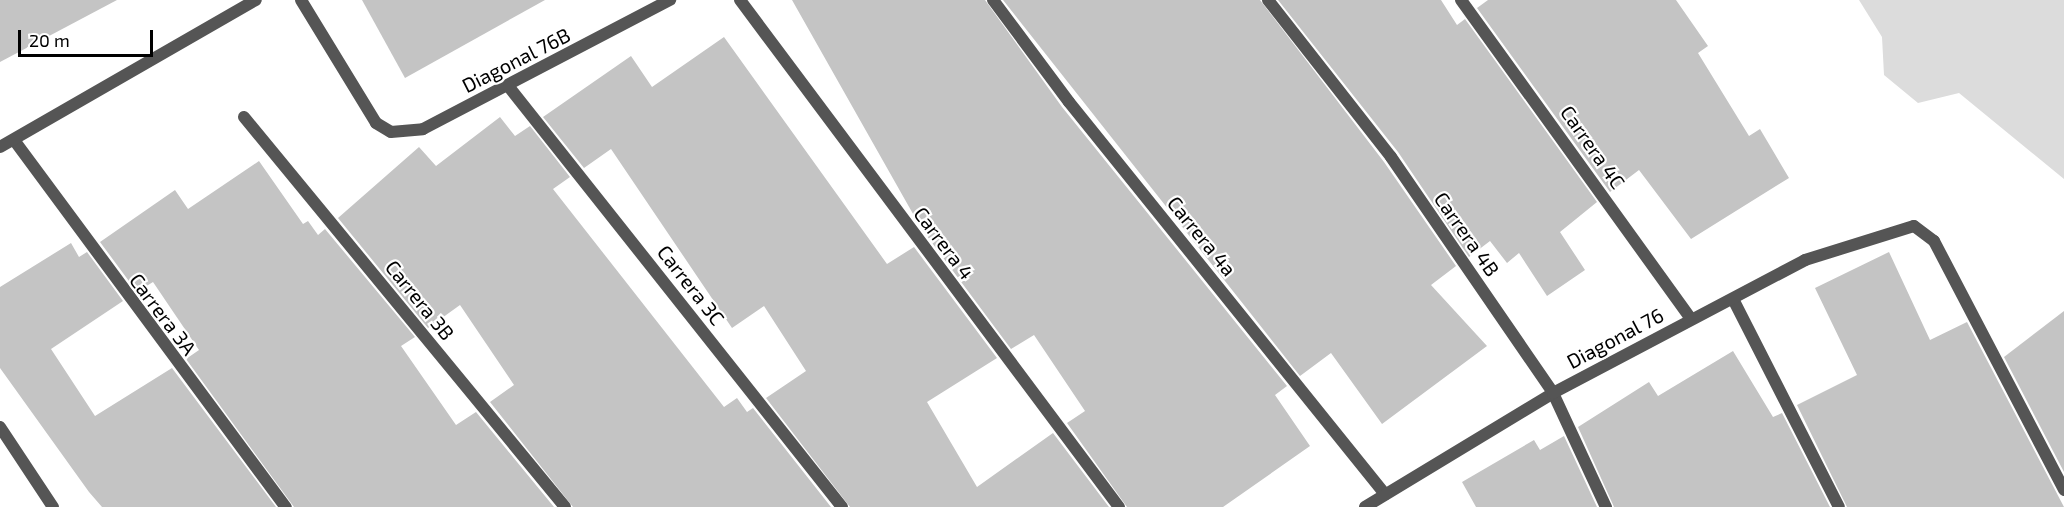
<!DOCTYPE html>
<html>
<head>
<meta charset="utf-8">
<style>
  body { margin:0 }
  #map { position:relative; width:2064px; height:507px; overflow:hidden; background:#fff; font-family:"Exo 2",sans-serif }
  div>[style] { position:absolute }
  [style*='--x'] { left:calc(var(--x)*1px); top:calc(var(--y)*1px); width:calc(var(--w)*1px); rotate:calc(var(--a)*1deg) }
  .green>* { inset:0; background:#dcdcdc }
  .building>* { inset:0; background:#c4c4c4 }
  .street>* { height:12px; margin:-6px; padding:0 6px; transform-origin:6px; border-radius:6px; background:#555 }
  span { translate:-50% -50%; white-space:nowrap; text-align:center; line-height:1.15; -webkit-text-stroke:4.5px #fff; paint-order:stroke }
  .street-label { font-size:20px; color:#000 }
  .scale { position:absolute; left:18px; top:30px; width:135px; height:27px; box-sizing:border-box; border:3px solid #000; border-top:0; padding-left:8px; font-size:18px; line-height:21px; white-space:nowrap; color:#000; -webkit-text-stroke:4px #fff; paint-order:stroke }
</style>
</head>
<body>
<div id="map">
  <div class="green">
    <i style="clip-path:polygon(1859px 0,2064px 0,2064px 179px,1959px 93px,1918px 103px,1884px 75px,1882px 37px)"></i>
  </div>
  <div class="building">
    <i style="clip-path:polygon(0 0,117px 0,0 62px)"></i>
    <i style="clip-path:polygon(362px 0,545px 0,405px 78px)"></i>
    <i style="clip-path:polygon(792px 0,985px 0,1062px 107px,1287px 386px,1275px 395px,1310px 446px,1223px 507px,1127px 507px,1067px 423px,1085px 411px,1034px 335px,1011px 349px,921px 228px)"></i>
    <i style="clip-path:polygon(1003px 0,1260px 0,1384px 162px,1456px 266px,1431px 285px,1487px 346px,1382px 424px,1331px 353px,1300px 376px)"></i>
    <i style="clip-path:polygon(1278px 0,1441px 0,1457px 25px,1465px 19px,1597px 202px,1560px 232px,1585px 270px,1547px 296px,1519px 253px,1507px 263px,1490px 241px,1469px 257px,1398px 152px)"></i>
    <i style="clip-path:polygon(1488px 0,1676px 0,1708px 46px,1698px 53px,1749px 136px,1760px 129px,1789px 178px,1691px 239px,1639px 170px,1610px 192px,1477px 8px)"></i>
    <i style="clip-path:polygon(724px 37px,887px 264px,914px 247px,997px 358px,927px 402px,977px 487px,1053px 433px,1109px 507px,850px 507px,766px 398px,806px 371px,764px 306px,732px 328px,611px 149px,584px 168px,543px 117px,631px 56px,652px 87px)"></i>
    <i style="clip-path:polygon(500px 117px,515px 136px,530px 126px,570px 177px,553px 189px,724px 407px,737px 398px,747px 412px,753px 408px,831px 507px,573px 507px,490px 402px,514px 385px,460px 305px,428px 328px,338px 218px,419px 147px,436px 166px)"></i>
    <i style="clip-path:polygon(259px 161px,303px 224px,308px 221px,318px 235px,325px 229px,415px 337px,401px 346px,456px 425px,476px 412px,554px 507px,294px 507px,186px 359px,199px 350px,153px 282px,137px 292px,100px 242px,175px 190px,188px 209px)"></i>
    <i style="clip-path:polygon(71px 243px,79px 257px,87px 252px,123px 301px,51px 349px,95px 416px,172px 368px,276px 507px,102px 507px,89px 492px,0 368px,0 287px)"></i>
    <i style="clip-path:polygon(1889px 252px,1930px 340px,1967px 322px,2064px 507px,1847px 507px,1797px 405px,1857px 375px,1815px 288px)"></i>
    <i style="clip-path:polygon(2064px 311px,2064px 472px,2004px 357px)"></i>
    <i style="clip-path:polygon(1733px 351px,1773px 417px,1782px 413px,1830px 507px,1614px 507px,1578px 427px,1649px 382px,1658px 396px)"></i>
    <i style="clip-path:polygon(1564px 436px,1597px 507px,1476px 507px,1462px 482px,1534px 440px,1540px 450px)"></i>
  </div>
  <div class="street">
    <i style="--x:301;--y:0;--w:144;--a:58.6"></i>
    <i style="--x:376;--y:123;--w:17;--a:31"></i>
    <i style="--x:391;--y:132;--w:32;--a:-5"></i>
    <i style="--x:423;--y:129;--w:279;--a:-27.6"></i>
    <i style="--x:740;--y:0;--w:633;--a:53.22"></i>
    <i style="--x:993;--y:0;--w:127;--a:53.3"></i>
    <i style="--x:1069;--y:102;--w:504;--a:51.13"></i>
    <i style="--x:1268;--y:0;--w:199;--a:51.9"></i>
    <i style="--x:1391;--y:157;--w:286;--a:55.5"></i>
    <i style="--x:1553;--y:393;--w:126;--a:65.1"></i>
    <i style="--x:1461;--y:0;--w:393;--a:54.2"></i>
    <i style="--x:509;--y:87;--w:536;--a:51.59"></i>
    <i style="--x:244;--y:117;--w:505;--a:50.54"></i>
    <i style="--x:14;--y:140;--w:457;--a:53.5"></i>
    <i style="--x:0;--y:147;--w:295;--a:-29.9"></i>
    <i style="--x:1733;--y:299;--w:233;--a:63"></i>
    <i style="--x:0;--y:427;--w:96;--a:56.5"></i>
    <i style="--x:1365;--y:507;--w:220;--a:-31.2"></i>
    <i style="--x:1553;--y:393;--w:285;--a:-27.8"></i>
    <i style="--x:1805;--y:260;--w:114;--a:-17.3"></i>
    <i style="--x:1914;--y:226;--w:25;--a:37"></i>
    <i style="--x:1934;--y:241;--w:281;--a:62.4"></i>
  </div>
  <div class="street-label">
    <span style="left:516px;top:60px;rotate:-27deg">Diagonal 76B</span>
    <span style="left:1593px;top:147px;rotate:55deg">Carrera 4C</span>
    <span style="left:1467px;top:234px;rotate:55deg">Carrera 4B</span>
    <span style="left:1202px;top:236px;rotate:51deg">Carrera 4a</span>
    <span style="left:944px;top:243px;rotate:53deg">Carrera 4</span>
    <span style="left:691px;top:285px;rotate:52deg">Carrera 3C</span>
    <span style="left:420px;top:300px;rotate:51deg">Carrera 3B</span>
    <span style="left:163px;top:314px;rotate:53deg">Carrera 3A</span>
    <span style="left:1615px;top:338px;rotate:-28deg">Diagonal 76</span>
  </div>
  <div class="scale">20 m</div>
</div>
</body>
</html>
